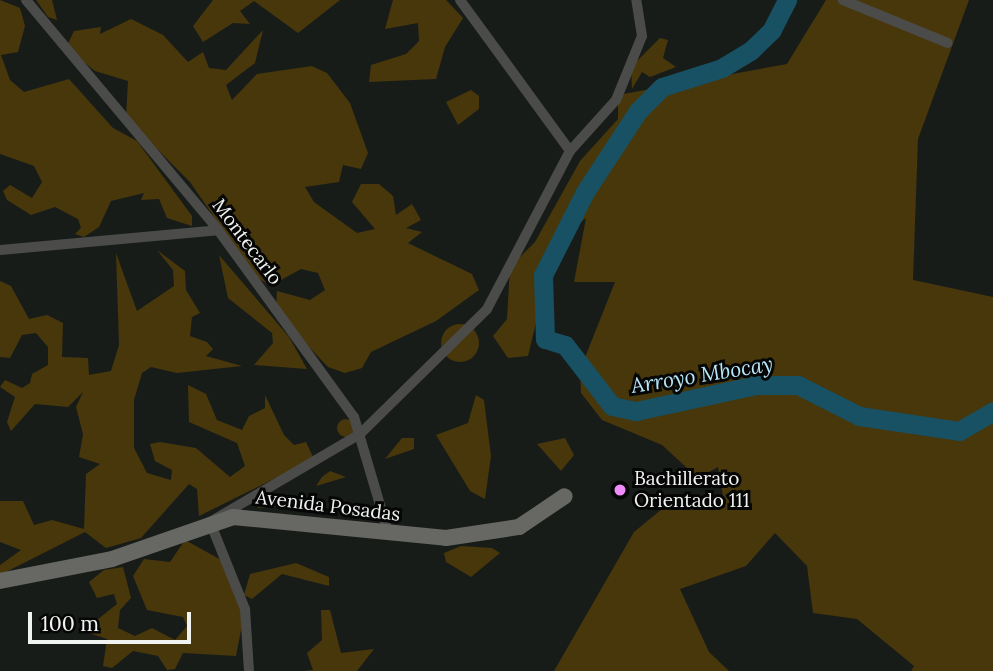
<!DOCTYPE html>
<html>
<head>
<meta charset="utf-8">
<style>
  body { margin:0 }
  #map { position:relative; width:993px; height:671px; overflow:hidden; background:#181c19; font-family:Lora,serif }
  div>[style] { position:absolute }
  [style*='--x'] { left:calc(var(--x)*1px); top:calc(var(--y)*1px); width:calc(var(--w)*1px); rotate:calc(var(--a)*1deg) }
  .green>* { inset:0; background:#47370b }
  .round { border-radius:50% }
  .river>* { height:19px; margin:-9.5px; padding:0 9.5px; transform-origin:9.5px; border-radius:9.5px; background:#175163 }
  .street>* { height:10px; margin:-5px; padding:0 5px; transform-origin:5px; border-radius:5px; background:#4b4c4a }
  .secondary>* { height:16px; margin:-8px; padding:0 8px; transform-origin:8px; border-radius:8px; background:#676864 }
  .dots>* { width:19px; height:19px; translate:-50% -50%; box-sizing:border-box; border:4px solid #050605; border-radius:50% }
  span { translate:-50% -50%; white-space:nowrap; text-align:center; line-height:1.15; -webkit-text-stroke:6px #050605; paint-order:stroke }
  .street-label { font-size:19px; color:#f0f3f0 }
  .poi-label { font-size:19px; color:#f0f3f0 }
  .left { translate:0 -50%; text-align:left }
  .water-label { font-size:21px; color:#b8e8fa; font-style:italic }
  .scale { position:absolute; left:28px; top:612px; width:163px; height:32px; box-sizing:border-box; border:4px solid #f0f3f0; border-top:0; padding-left:9px; font-size:21px; line-height:24px; white-space:nowrap; color:#f0f3f0; -webkit-text-stroke:5px #050605; paint-order:stroke }
</style>
</head>
<body>
<div id="map">
  <div class="green">
    <i style="clip-path:polygon(0 0,20px 8px,25px 26px,18px 52px,1px 55px,10px 80px,24px 92px,69px 79px,113px 128px,137px 141px,192px 216px,192px 226px,167px 218px,159px 199px,141px 200px,144px 193px,111px 201px,99px 227px,84px 237px,75px 234px,81px 228px,78px 219px,55px 207px,31px 215px,7px 200px,3px 191px,10px 185px,32px 198px,42px 182px,34px 166px,0 154px)"></i>
    <i style="clip-path:polygon(36px 0,52px 0,57px 20px,48px 17px)"></i>
    <i style="clip-path:polygon(213px 0,340px 0,298px 33px,254px 1px,240px 11px,250px 24px,233px 23px,203px 42px,193px 26px)"></i>
    <i style="clip-path:polygon(393px 0,446px 0,463px 18px,445px 47px,436px 79px,369px 82px,371px 65px,406px 54px,419px 41px,418px 23px,385px 29px)"></i>
    <i style="clip-path:polygon(826px 0,969px 0,918px 139px,913px 280px,993px 297px,993px 671px,911px 671px,914px 666px,857px 619px,813px 613px,807px 566px,775px 533px,746px 566px,680px 589px,709px 652px,729px 671px,554px 671px,634px 532px,662px 509px,725px 508px,718px 467px,698px 478px,662px 445px,602px 420px,581px 393px,580px 370px,615px 282px,574px 282px,586px 218px,564px 236px,549px 269px,528px 356px,508px 358px,493px 336px,507px 319px,510px 267px,535px 242px,580px 161px,618px 119px,618px 95px,787px 64px)"></i>
    <i style="clip-path:polygon(131px 19px,163px 35px,188px 62px,203px 52px,209px 68px,226px 70px,263px 30px,255px 63px,226px 85px,232px 100px,257px 74px,312px 66px,327px 73px,350px 103px,368px 153px,361px 169px,343px 165px,339px 182px,305px 187px,314px 202px,357px 233px,375px 229px,352px 202px,361px 184px,379px 184px,393px 196px,396px 215px,412px 204px,421px 220px,406px 228px,422px 232px,408px 243px,472px 274px,479px 290px,436px 321px,371px 352px,362px 368px,345px 373px,328px 367px,276px 312px,277px 291px,310px 300px,325px 290px,318px 273px,301px 269px,270px 286px,255px 276px,190px 182px,126px 118px,128px 81px,95px 71px,66px 48px,74px 31px,101px 27px,100px 34px)"></i>
    <i style="clip-path:polygon(660px 38px,668px 40px,663px 58px,676px 67px,650px 77px,642px 72px,632px 89px,631px 67px)"></i>
    <i style="clip-path:polygon(471px 90px,479px 96px,479px 109px,458px 125px,446px 102px)"></i>
    <i style="clip-path:polygon(157px 250px,185px 271px,186px 290px,200px 313px,192px 317px,190px 336px,207px 342px,213px 349px,206px 356px,242px 366px,177px 373px,151px 367px,142px 373px,134px 400px,134px 448px,147px 473px,171px 480px,172px 470px,155px 461px,150px 444px,160px 442px,196px 448px,230px 477px,245px 466px,237px 443px,189px 422px,188px 385px,206px 394px,217px 420px,242px 430px,249px 416px,265px 408px,265px 395px,284px 435px,294px 445px,306px 442px,314px 459px,199px 516px,197px 489px,189px 484px,141px 538px,106px 548px,85px 532px,0 575px,0 565px,21px 550px,0 542px,0 501px,23px 501px,34px 525px,52px 520px,84px 529px,86px 474px,100px 464px,79px 457px,83px 434px,76px 407px,83px 392px,68px 407px,35px 404px,11px 431px,7px 422px,15px 397px,0 387px,5px 380px,22px 388px,30px 383px,32px 374px,48px 365px,48px 347px,36px 333px,22px 335px,10px 358px,0 357px,0 281px,11px 286px,29px 319px,47px 315px,63px 323px,62px 357px,88px 358px,89px 375px,111px 371px,119px 345px,116px 253px,137px 311px,174px 286px,173px 270px)"></i>
    <i style="clip-path:polygon(219px 255px,289px 337px,307px 369px,254px 365px,273px 343px,272px 333px,228px 298px)"></i>
    <i class="round" style="left:441px;top:324px;width:38px;height:38px"></i>
    <i style="clip-path:polygon(476px 395px,484px 400px,491px 456px,485px 499px,470px 491px,436px 435px,468px 423px)"></i>
    <i class="round" style="left:337px;top:419px;width:18px;height:18px"></i>
    <i style="clip-path:polygon(402px 438px,414px 438px,414px 449px,385px 459px)"></i>
    <i style="clip-path:polygon(565px 438px,574px 455px,561px 471px,537px 444px)"></i>
    <i style="clip-path:polygon(330px 471px,346px 477px,316px 486px,322px 477px)"></i>
    <i style="clip-path:polygon(273px 498px,289px 506px,257px 508px,269px 499px)"></i>
    <i style="clip-path:polygon(185px 540px,234px 567px,234px 596px,245px 609px,236px 656px,183px 653px,175px 669px,167px 670px,158px 656px,133px 651px,112px 668px,103px 666px,107px 639px,83px 631px,117px 604px,114px 594px,97px 598px,89px 582px,104px 570px,123px 567px,131px 598px,120px 610px,118px 628px,135px 636px,152px 628px,175px 640px,187px 626px,183px 617px,147px 610px,133px 576px,144px 559px,170px 562px)"></i>
    <i style="clip-path:polygon(461px 546px,492px 548px,500px 553px,471px 577px,446px 562px,444px 553px)"></i>
    <i style="clip-path:polygon(296px 563px,329px 577px,329px 586px,282px 574px,252px 599px,244px 595px,250px 574px)"></i>
    <i style="clip-path:polygon(321px 610px,330px 610px,341px 653px,374px 649px,357px 671px,303px 671px,313px 670px,307px 653px,322px 640px)"></i>
  </div>
  <div class="river">
    <i style="--x:787;--y:0;--w:34;--a:117"></i>
    <i style="--x:772;--y:30;--w:30;--a:136"></i>
    <i style="--x:750;--y:51;--w:33;--a:149"></i>
    <i style="--x:722;--y:68;--w:63;--a:162.4"></i>
    <i style="--x:662;--y:87;--w:34;--a:135"></i>
    <i style="--x:638;--y:111;--w:97;--a:123.2"></i>
    <i style="--x:585;--y:192;--w:93;--a:116.8"></i>
    <i style="--x:543;--y:275;--w:64;--a:88.2"></i>
    <i style="--x:545;--y:339;--w:21;--a:17"></i>
    <i style="--x:565;--y:345;--w:77;--a:52.4"></i>
    <i style="--x:612;--y:406;--w:25;--a:12"></i>
    <i style="--x:636;--y:411;--w:123;--a:-12.2"></i>
    <i style="--x:756;--y:385;--w:42;--a:0"></i>
    <i style="--x:798;--y:385;--w:68;--a:26.9"></i>
    <i style="--x:859;--y:416;--w:101;--a:8.5"></i>
    <i style="--x:959;--y:431;--w:39;--a:-30"></i>
  </div>
  <div class="street">
    <i style="--x:26;--y:0;--w:300;--a:50.1"></i>
    <i style="--x:218;--y:230;--w:231;--a:54"></i>
    <i style="--x:354;--y:417;--w:123;--a:73.5"></i>
    <i style="--x:460;--y:0;--w:187;--a:53.9"></i>
    <i style="--x:843;--y:0;--w:113;--a:22.3"></i>
    <i style="--x:0;--y:250;--w:219;--a:-5.2"></i>
    <i style="--x:249;--y:671;--w:62;--a:-93.7"></i>
    <i style="--x:245;--y:609;--w:94;--a:-111.9"></i>
    <i style="--x:210;--y:522;--w:174;--a:-30.4"></i>
    <i style="--x:360;--y:434;--w:178;--a:-44.5"></i>
    <i style="--x:487;--y:309;--w:178;--a:-62.3"></i>
    <i style="--x:570;--y:151;--w:69;--a:-48"></i>
    <i style="--x:616;--y:100;--w:69;--a:-67.9"></i>
    <i style="--x:642;--y:36;--w:36;--a:-99"></i>
  </div>
  <div class="secondary">
    <i style="--x:0;--y:581;--w:114;--a:-11.1"></i>
    <i style="--x:112;--y:559;--w:128;--a:-19.1"></i>
    <i style="--x:233;--y:517;--w:214;--a:5.6"></i>
    <i style="--x:446;--y:538;--w:74;--a:-8.6"></i>
    <i style="--x:519;--y:527;--w:55;--a:-34"></i>
  </div>
  <div class="dots">
    <i style="left:620px;top:490px;background:#ed8cfa"></i>
  </div>
  <div class="street-label">
    <span style="left:247px;top:242px;rotate:53deg">Montecarlo</span>
    <span style="left:328px;top:506px;rotate:7deg">Avenida Posadas</span>
  </div>
  <div class="poi-label">
    <span class="left" style="left:634px;top:490px">Bachillerato<br>Orientado 111</span>
  </div>
  <div class="water-label">
    <span style="left:702px;top:375px;rotate:-9deg">Arroyo Mbocay</span>
  </div>
  <div class="scale">100 m</div>
</div>
</body>
</html>
